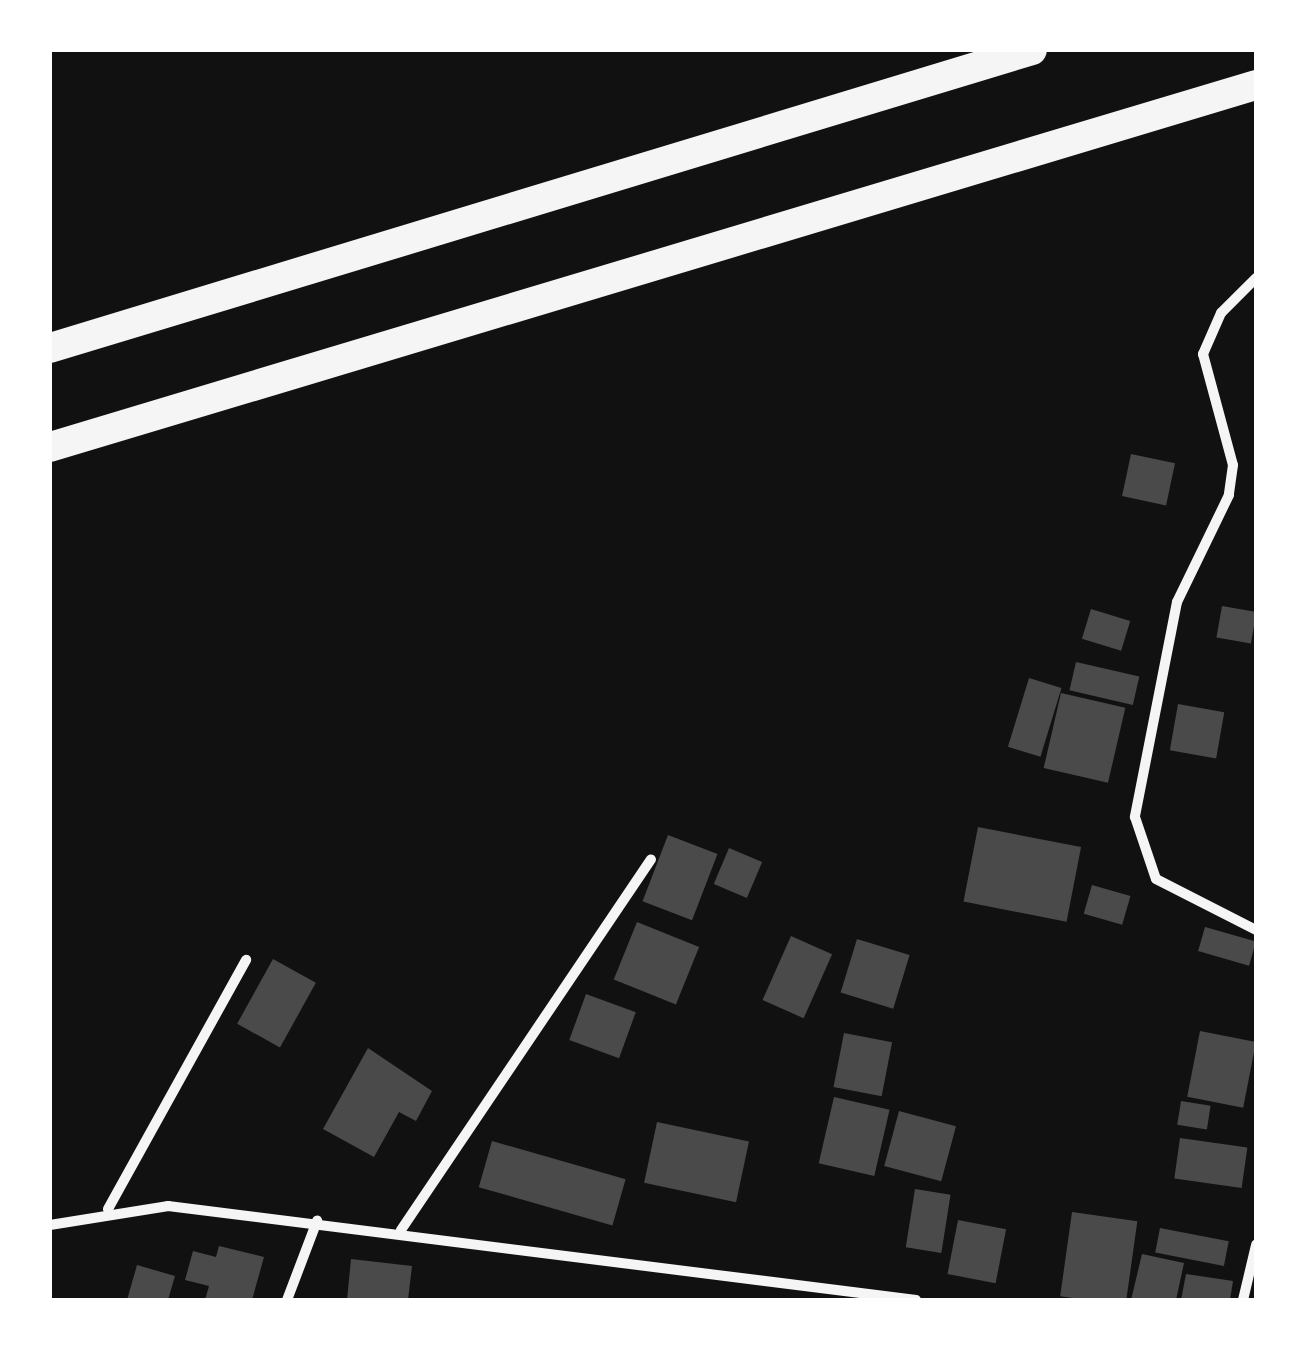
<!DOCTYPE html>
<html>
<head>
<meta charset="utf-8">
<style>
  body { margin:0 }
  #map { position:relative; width:1306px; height:1350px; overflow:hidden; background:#111; font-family:Helvetica,sans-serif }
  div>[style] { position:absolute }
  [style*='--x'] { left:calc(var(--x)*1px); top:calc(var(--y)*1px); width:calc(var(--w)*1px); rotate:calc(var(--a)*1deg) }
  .building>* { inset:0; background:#4a4a4a; transform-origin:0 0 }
  .minor>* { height:10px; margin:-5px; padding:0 5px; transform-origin:5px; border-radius:5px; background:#f5f5f5 }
  .motorway>* { height:30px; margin:-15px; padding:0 15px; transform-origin:15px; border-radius:15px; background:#f5f5f5 }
  span { translate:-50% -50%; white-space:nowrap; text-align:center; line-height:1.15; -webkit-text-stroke:8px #fff; paint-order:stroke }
  .frame { position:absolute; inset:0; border:52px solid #fff; pointer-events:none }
</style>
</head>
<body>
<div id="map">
  <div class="building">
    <i style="left:1131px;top:454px;width:45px;height:43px;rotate:12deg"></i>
    <i style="left:1222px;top:606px;width:35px;height:32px;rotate:10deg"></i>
    <i style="left:1091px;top:609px;width:41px;height:31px;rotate:17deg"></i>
    <i style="left:1076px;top:662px;width:65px;height:29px;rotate:13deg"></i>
    <i style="left:1029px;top:678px;width:34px;height:72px;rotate:17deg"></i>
    <i style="left:1061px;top:693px;width:66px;height:77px;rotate:13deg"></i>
    <i style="left:1178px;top:704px;width:47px;height:47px;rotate:10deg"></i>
    <i style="left:978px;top:827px;width:105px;height:76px;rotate:11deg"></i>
    <i style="left:668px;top:835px;width:53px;height:71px;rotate:21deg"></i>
    <i style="left:729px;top:848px;width:36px;height:39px;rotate:23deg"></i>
    <i style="left:1092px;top:885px;width:40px;height:30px;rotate:16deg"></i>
    <i style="left:637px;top:922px;width:67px;height:62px;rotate:22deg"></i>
    <i style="left:1205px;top:927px;width:53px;height:25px;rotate:16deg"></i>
    <i style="left:791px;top:936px;width:45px;height:70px;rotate:24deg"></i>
    <i style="left:857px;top:939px;width:55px;height:56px;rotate:17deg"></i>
    <i style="left:273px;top:959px;width:49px;height:74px;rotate:29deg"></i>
    <i style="left:586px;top:994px;width:53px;height:49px;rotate:20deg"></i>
    <i style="left:1200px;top:1031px;width:57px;height:67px;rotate:11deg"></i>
    <i style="left:844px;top:1033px;width:49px;height:55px;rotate:11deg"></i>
    <i style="clip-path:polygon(368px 1048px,432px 1091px,416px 1121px,399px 1112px,374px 1157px,323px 1129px)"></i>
    <i style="left:834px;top:1097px;width:57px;height:68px;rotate:13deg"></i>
    <i style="left:1181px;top:1101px;width:30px;height:24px;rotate:9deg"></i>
    <i style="left:899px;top:1111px;width:59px;height:57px;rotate:15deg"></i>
    <i style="left:657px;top:1122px;width:94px;height:62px;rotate:12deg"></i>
    <i style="left:1180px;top:1138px;width:68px;height:41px;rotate:8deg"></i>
    <i style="left:492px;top:1141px;width:139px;height:48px;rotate:16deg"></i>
    <i style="left:915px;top:1189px;width:36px;height:59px;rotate:9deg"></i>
    <i style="left:1072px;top:1212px;width:66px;height:85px;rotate:8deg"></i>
    <i style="left:958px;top:1220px;width:49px;height:55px;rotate:11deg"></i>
    <i style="left:1160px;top:1228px;width:70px;height:25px;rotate:11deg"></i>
    <i style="clip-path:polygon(219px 1246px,264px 1257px,252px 1300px,205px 1300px,209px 1286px,185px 1280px,193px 1251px,216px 1257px)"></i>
    <i style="clip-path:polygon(1142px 1254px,1184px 1263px,1176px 1300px,1131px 1300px)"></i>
    <i style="clip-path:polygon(351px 1259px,412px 1266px,408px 1300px,347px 1300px)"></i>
    <i style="clip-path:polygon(137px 1265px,175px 1276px,168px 1300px,127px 1300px)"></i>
    <i style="clip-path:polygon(1186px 1274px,1233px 1281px,1230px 1300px,1181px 1300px)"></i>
  </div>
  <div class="minor">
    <i style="--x:1256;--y:278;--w:49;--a:135"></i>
    <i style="--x:1221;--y:313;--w:45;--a:113.7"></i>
    <i style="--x:1203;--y:354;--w:115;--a:74.9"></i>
    <i style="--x:1233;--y:465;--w:30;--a:98"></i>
    <i style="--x:1229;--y:495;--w:119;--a:115.9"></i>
    <i style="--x:1177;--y:602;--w:219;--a:101.1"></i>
    <i style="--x:1135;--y:817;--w:65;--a:71.3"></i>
    <i style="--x:1156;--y:879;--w:112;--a:27"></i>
    <i style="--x:108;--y:1209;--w:285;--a:-61"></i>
    <i style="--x:50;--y:1225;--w:120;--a:-9.1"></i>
    <i style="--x:168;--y:1206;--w:754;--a:7.16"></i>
    <i style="--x:401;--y:1230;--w:447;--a:-56"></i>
    <i style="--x:287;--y:1300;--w:85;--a:-69.2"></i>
    <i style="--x:1243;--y:1300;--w:57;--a:-76.7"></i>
  </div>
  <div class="motorway">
    <i style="--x:50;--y:348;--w:1026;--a:-16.88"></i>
    <i style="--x:50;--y:447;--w:1259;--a:-16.71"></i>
  </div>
  <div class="frame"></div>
</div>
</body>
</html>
